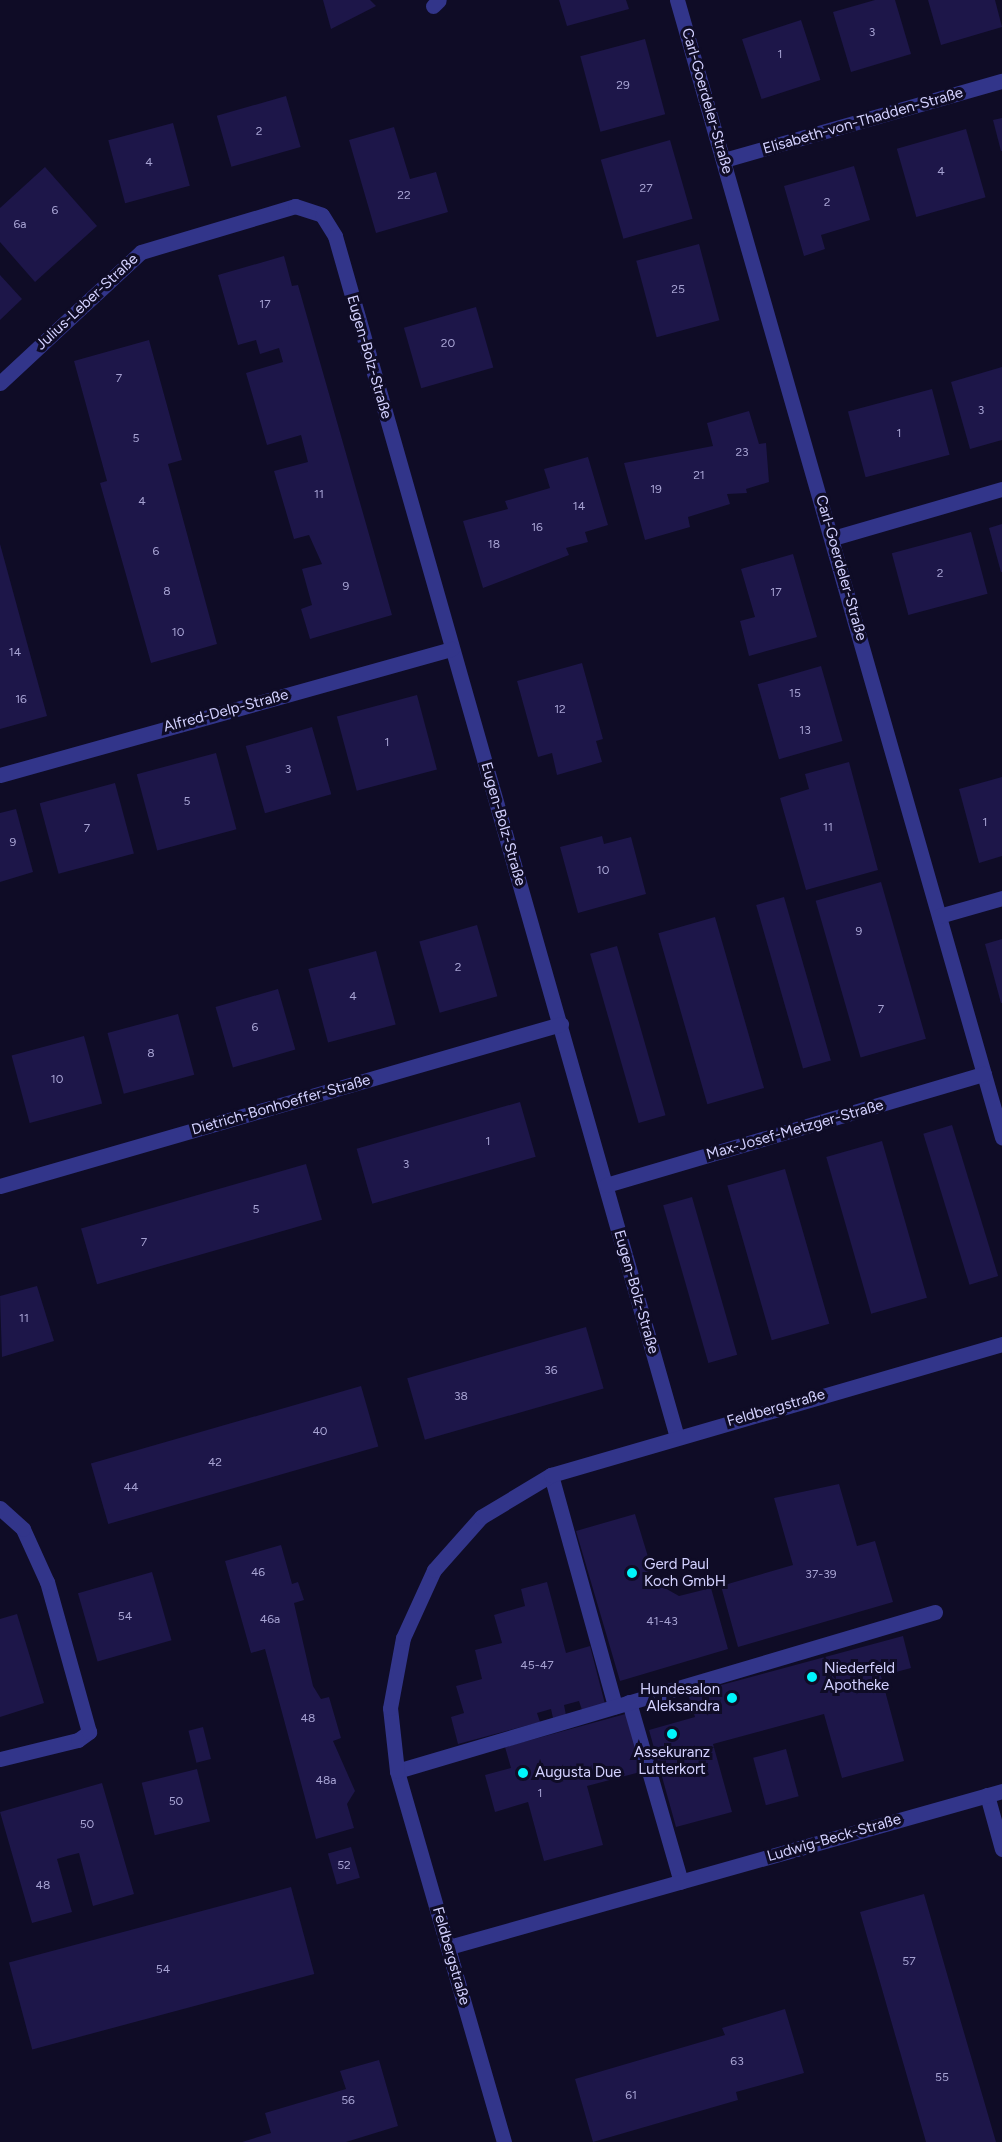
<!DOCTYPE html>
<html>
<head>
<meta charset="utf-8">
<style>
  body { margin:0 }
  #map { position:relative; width:1002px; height:2142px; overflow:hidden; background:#0f0c26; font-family:Figtree,sans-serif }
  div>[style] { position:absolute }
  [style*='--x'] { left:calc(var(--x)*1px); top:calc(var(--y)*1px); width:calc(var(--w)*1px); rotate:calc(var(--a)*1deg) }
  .building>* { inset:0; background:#1d1649; transform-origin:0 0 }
  .service>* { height:15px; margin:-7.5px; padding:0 7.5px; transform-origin:7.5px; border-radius:7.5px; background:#32358a }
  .pedestrian>* { height:15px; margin:-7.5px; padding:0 7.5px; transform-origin:7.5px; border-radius:7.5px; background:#32358a }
  .minor>* { height:15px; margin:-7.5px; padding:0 7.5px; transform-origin:7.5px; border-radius:7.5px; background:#32358a }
  .dots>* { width:16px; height:16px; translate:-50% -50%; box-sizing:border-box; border:3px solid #0f0c26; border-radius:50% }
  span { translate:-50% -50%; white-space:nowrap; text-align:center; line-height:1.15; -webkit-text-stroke:6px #0f0c26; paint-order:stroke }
  .number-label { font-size:12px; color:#a6a2d2 }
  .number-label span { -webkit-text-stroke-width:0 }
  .street-label { font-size:15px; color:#d3d1ff }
  .poi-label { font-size:15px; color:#d3d1ff }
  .left { translate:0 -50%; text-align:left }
  .right { translate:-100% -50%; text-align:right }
</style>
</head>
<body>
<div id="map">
  <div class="building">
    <i style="clip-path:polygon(323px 0,370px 0,376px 6px,331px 29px)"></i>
    <i style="clip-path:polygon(559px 0,626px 0,629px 9px,567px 26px)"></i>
    <i style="clip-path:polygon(875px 0,895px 0,911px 54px,851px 72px,833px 12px)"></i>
    <i style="clip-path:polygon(928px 0,995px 0,1002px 27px,941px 45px)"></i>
    <i style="left:801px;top:20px;width:63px;height:62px;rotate:72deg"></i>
    <i style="left:645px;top:39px;width:78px;height:67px;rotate:75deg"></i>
    <i style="left:286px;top:96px;width:53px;height:72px;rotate:74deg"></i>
    <i style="clip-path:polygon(1002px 118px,1002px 151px,1001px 151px,993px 120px)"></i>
    <i style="left:173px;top:123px;width:65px;height:67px;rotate:75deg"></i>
    <i style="clip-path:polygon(394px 127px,410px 179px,436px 172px,448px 212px,376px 233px,349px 140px)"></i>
    <i style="left:966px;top:129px;width:71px;height:72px;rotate:74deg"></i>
    <i style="left:670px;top:140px;width:82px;height:72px;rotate:74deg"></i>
    <i style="clip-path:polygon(854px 166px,870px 220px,821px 235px,825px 249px,804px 256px,784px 186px)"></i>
    <i style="clip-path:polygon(45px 167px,97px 226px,35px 282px,0 242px,0 208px)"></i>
    <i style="left:699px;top:244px;width:79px;height:65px;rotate:75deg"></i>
    <i style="clip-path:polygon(284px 256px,292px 286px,298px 285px,392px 615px,310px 639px,301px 609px,312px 605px,302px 569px,322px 564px,309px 535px,294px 539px,274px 471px,308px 462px,301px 435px,267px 445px,246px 373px,283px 362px,279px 348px,260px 354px,256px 340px,238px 345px,218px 275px)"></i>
    <i style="clip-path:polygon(0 275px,22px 299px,0 320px)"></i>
    <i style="left:476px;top:307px;width:63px;height:75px;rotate:74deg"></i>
    <i style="clip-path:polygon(149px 340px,182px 460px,168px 464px,217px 644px,151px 663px,100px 483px,107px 481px,74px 361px)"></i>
    <i style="clip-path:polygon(1002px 367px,1002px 440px,970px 449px,951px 382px)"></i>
    <i style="left:932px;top:389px;width:68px;height:87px;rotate:75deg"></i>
    <i style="clip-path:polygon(749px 411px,759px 444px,766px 443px,769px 482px,746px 489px,747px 493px,727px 494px,730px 504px,688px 517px,690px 527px,645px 540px,624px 463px,713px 446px,707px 423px)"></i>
    <i style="clip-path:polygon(588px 457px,608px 525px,585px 532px,588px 542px,566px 548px,569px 555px,483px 588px,463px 521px,508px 509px,505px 501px,550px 488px,544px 469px)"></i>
    <i style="clip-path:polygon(1002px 524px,1002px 572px,1001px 572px,989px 528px)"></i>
    <i style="left:971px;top:532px;width:64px;height:82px;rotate:75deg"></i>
    <i style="clip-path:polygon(0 544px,47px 716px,0 729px)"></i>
    <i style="clip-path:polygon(793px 554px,817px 637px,749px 656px,740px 621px,755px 617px,741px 569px)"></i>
    <i style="clip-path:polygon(582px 663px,603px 739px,596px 741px,602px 762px,557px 775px,552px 753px,538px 757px,517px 681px)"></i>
    <i style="left:821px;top:666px;width:78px;height:66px;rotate:74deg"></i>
    <i style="left:417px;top:695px;width:77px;height:83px;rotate:75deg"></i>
    <i style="left:312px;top:727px;width:70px;height:69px;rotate:74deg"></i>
    <i style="left:216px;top:753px;width:79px;height:82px;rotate:75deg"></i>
    <i style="clip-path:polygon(849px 762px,878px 870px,806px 890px,780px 798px,809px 789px,805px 774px)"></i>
    <i style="clip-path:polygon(1002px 777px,1002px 856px,979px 863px,959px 789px)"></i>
    <i style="left:115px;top:783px;width:73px;height:78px;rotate:75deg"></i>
    <i style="clip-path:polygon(16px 809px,33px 872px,0 882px,0 813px)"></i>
    <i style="clip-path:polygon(602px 836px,604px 844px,631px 837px,646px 894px,578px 913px,560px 847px)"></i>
    <i style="left:881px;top:882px;width:163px;height:68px;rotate:74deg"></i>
    <i style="left:784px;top:897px;width:170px;height:29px;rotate:74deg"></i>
    <i style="left:715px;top:917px;width:178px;height:59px;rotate:74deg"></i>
    <i style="left:477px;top:925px;width:74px;height:60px;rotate:74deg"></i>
    <i style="clip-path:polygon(1002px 939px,1002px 1003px,1001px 1003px,985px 944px)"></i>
    <i style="left:617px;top:946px;width:176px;height:28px;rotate:74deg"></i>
    <i style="left:376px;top:951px;width:76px;height:70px;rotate:75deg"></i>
    <i style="left:278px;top:989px;width:63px;height:65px;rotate:74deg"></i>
    <i style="left:178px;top:1014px;width:63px;height:73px;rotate:75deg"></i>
    <i style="left:84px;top:1036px;width:70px;height:75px;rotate:75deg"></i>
    <i style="left:520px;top:1102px;width:57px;height:170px;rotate:74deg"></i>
    <i style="left:952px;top:1125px;width:158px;height:30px;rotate:73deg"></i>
    <i style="left:882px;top:1141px;width:163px;height:58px;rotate:74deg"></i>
    <i style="left:306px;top:1164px;width:58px;height:234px;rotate:74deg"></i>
    <i style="left:785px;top:1169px;width:161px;height:60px;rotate:74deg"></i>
    <i style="left:692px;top:1197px;width:164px;height:30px;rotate:74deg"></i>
    <i style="clip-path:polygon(37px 1286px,54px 1341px,2px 1357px,0 1296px)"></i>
    <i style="left:586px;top:1327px;width:64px;height:186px;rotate:74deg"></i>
    <i style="left:361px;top:1386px;width:63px;height:281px;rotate:74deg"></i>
    <i style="clip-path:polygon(839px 1484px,857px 1546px,875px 1541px,893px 1602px,738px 1647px,721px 1586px,793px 1565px,774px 1498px)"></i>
    <i style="clip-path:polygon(635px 1514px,656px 1583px,679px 1596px,711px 1588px,728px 1649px,620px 1681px,576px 1531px)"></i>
    <i style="clip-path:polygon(281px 1545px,292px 1584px,298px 1582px,304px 1600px,294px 1603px,313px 1686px,321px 1699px,329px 1697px,341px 1738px,333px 1741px,355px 1791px,347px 1804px,354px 1828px,316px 1839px,265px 1649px,251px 1653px,225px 1561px)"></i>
    <i style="left:152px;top:1572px;width:71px;height:77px;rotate:74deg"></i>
    <i style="clip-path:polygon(547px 1582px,566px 1653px,590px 1646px,605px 1704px,582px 1710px,579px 1701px,564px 1705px,566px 1715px,553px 1718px,551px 1709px,537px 1713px,540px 1722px,458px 1744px,451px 1717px,464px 1713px,456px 1686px,482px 1679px,475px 1650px,502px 1643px,494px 1615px,525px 1606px,521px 1589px)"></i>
    <i style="clip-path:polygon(17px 1614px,44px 1703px,0 1717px,0 1619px)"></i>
    <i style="clip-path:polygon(903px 1636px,911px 1668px,881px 1676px,904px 1761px,842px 1778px,824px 1714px,713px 1744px,732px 1812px,676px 1827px,649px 1730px,695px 1717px,688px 1694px)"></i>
    <i style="clip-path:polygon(629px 1713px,644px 1771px,587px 1786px,603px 1845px,544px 1861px,528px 1802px,495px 1812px,485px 1775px,511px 1768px,505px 1747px)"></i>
    <i style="left:203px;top:1727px;width:33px;height:15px;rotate:76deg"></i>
    <i style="left:786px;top:1749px;width:49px;height:34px;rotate:75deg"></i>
    <i style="left:197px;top:1769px;width:54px;height:57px;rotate:76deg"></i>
    <i style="clip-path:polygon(102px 1783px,134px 1894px,93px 1906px,79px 1853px,67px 1856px,57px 1859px,72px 1912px,32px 1923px,0 1812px)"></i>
    <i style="left:351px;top:1847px;width:32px;height:24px;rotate:74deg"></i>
    <i style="left:291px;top:1887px;width:90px;height:292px;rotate:75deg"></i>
    <i style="clip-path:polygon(924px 1894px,958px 2012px,996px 2142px,926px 2142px,894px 2031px,860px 1912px)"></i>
    <i style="clip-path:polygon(785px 2009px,804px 2073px,736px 2092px,738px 2100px,593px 2142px,575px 2079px,725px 2035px,722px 2028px)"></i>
    <i style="clip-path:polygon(379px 2060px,398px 2126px,346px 2142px,242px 2142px,271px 2133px,265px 2113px,346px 2089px,340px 2071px)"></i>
  </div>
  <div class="service">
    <i style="--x:433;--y:6;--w:8;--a:-45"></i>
    <i style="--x:0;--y:1759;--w:80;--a:-13.7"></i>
    <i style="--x:78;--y:1740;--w:14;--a:-36"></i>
    <i style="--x:89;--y:1732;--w:156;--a:-105.6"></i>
    <i style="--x:47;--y:1582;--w:58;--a:-114.4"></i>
  </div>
  <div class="pedestrian">
    <i style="--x:551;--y:1475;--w:240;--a:74.5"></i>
    <i style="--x:629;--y:1702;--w:187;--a:73.9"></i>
    <i style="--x:397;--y:1771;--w:561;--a:-16.46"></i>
  </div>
  <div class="minor">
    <i style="--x:677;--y:0;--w:1183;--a:74.05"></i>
    <i style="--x:724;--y:160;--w:289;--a:-15.9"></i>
    <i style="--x:0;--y:383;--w:192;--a:-42.9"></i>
    <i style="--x:141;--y:252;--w:161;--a:-16.6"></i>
    <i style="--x:295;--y:206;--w:28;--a:18"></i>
    <i style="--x:322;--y:215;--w:25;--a:58"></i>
    <i style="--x:335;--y:236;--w:1249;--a:74.11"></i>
    <i style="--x:833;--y:538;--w:176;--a:-16.2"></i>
    <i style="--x:0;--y:775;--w:469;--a:-15.6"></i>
    <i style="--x:939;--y:916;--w:66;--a:-15.9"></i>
    <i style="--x:606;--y:1185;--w:394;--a:-16.4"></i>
    <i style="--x:0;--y:1186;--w:584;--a:-16.11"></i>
    <i style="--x:0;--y:1508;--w:31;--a:42"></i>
    <i style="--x:987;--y:1795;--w:56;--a:74.5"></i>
    <i style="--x:449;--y:1947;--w:575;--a:-15.75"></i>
    <i style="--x:504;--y:2142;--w:386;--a:-106.1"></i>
    <i style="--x:397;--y:1771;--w:63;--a:-96.3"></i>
    <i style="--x:390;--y:1708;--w:71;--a:-79.5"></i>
    <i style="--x:403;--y:1638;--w:75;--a:-65.5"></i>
    <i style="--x:434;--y:1570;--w:71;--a:-48.4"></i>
    <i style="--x:481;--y:1517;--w:82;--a:-31"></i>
    <i style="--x:551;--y:1475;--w:470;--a:-16.2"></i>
  </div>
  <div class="dots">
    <i style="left:632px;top:1573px;background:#00f6fc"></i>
    <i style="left:812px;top:1677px;background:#00f6fc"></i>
    <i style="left:732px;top:1698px;background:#00f6fc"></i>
    <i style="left:672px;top:1734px;background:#00f6fc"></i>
    <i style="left:523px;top:1773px;background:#00f6fc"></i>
  </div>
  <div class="number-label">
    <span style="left:872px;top:33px">3</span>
    <span style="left:780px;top:55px">1</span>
    <span style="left:623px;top:86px">29</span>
    <span style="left:259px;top:132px">2</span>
    <span style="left:149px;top:163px">4</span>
    <span style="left:941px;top:172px">4</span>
    <span style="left:646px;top:189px">27</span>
    <span style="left:404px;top:196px">22</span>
    <span style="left:827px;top:203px">2</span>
    <span style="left:55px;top:211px">6</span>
    <span style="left:20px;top:225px">6a</span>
    <span style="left:678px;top:290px">25</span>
    <span style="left:265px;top:305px">17</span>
    <span style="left:448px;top:344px">20</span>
    <span style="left:119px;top:379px">7</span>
    <span style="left:981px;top:411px">3</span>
    <span style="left:899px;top:434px">1</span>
    <span style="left:136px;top:439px">5</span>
    <span style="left:742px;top:453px">23</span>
    <span style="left:699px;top:476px">21</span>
    <span style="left:656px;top:490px">19</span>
    <span style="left:319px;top:495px">11</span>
    <span style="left:142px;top:502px">4</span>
    <span style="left:579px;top:507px">14</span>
    <span style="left:537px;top:528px">16</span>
    <span style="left:494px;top:545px">18</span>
    <span style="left:156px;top:552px">6</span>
    <span style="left:940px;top:574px">2</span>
    <span style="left:346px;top:587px">9</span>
    <span style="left:167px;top:592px">8</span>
    <span style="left:776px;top:593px">17</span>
    <span style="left:178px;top:633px">10</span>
    <span style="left:15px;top:653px">14</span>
    <span style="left:795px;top:694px">15</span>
    <span style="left:21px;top:700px">16</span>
    <span style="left:560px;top:710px">12</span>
    <span style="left:805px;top:731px">13</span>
    <span style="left:387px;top:743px">1</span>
    <span style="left:288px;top:770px">3</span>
    <span style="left:187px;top:802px">5</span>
    <span style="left:985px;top:823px">1</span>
    <span style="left:828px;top:828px">11</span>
    <span style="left:87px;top:829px">7</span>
    <span style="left:13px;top:843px">9</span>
    <span style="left:603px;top:871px">10</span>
    <span style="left:859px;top:932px">9</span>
    <span style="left:458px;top:968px">2</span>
    <span style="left:353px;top:997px">4</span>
    <span style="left:881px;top:1010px">7</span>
    <span style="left:255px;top:1028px">6</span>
    <span style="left:151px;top:1054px">8</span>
    <span style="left:57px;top:1080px">10</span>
    <span style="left:488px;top:1142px">1</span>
    <span style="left:406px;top:1165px">3</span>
    <span style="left:256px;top:1210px">5</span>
    <span style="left:144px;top:1243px">7</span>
    <span style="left:24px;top:1319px">11</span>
    <span style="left:551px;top:1371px">36</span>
    <span style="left:461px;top:1397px">38</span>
    <span style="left:320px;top:1432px">40</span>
    <span style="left:215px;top:1463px">42</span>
    <span style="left:131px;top:1488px">44</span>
    <span style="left:258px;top:1573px">46</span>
    <span style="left:821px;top:1575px">37-39</span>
    <span style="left:125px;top:1617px">54</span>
    <span style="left:270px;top:1620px">46a</span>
    <span style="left:662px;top:1622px">41-43</span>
    <span style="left:537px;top:1666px">45-47</span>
    <span style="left:308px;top:1719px">48</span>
    <span style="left:326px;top:1781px">48a</span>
    <span style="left:540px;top:1794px">1</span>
    <span style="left:176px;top:1802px">50</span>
    <span style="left:87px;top:1825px">50</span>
    <span style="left:344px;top:1866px">52</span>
    <span style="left:43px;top:1886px">48</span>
    <span style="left:909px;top:1962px">57</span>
    <span style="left:163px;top:1970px">54</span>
    <span style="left:737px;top:2062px">63</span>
    <span style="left:942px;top:2078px">55</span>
    <span style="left:631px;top:2096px">61</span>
    <span style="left:348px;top:2101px">56</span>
  </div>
  <div class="street-label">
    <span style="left:707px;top:101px;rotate:74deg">Carl-Goerdeler-Straße</span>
    <span style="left:863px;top:121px;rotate:-16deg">Elisabeth-von-Thadden-Straße</span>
    <span style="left:87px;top:302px;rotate:-43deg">Julius-Leber-Straße</span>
    <span style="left:369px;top:357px;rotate:74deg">Eugen-Bolz-Straße</span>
    <span style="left:841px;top:568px;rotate:74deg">Carl-Goerdeler-Straße</span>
    <span style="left:226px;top:711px;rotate:-15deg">Alfred-Delp-Straße</span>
    <span style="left:503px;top:824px;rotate:74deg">Eugen-Bolz-Straße</span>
    <span style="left:281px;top:1105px;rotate:-16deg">Dietrich-Bonhoeffer-Straße</span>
    <span style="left:795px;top:1130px;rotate:-16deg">Max-Josef-Metzger-Straße</span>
    <span style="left:636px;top:1292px;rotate:74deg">Eugen-Bolz-Straße</span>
    <span style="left:776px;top:1408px;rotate:-16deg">Feldbergstraße</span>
    <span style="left:834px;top:1838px;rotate:-16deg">Ludwig-Beck-Straße</span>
    <span style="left:451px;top:1956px;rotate:74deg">Feldbergstraße</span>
  </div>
  <div class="poi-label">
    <span class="left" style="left:644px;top:1573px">Gerd Paul<br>Koch GmbH</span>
    <span class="left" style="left:824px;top:1677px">Niederfeld<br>Apotheke</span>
    <span class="right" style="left:720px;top:1698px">Hundesalon<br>Aleksandra</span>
    <span style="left:672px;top:1761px">Assekuranz<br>Lutterkort</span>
    <span class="left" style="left:535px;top:1773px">Augusta Due</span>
  </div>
</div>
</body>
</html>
